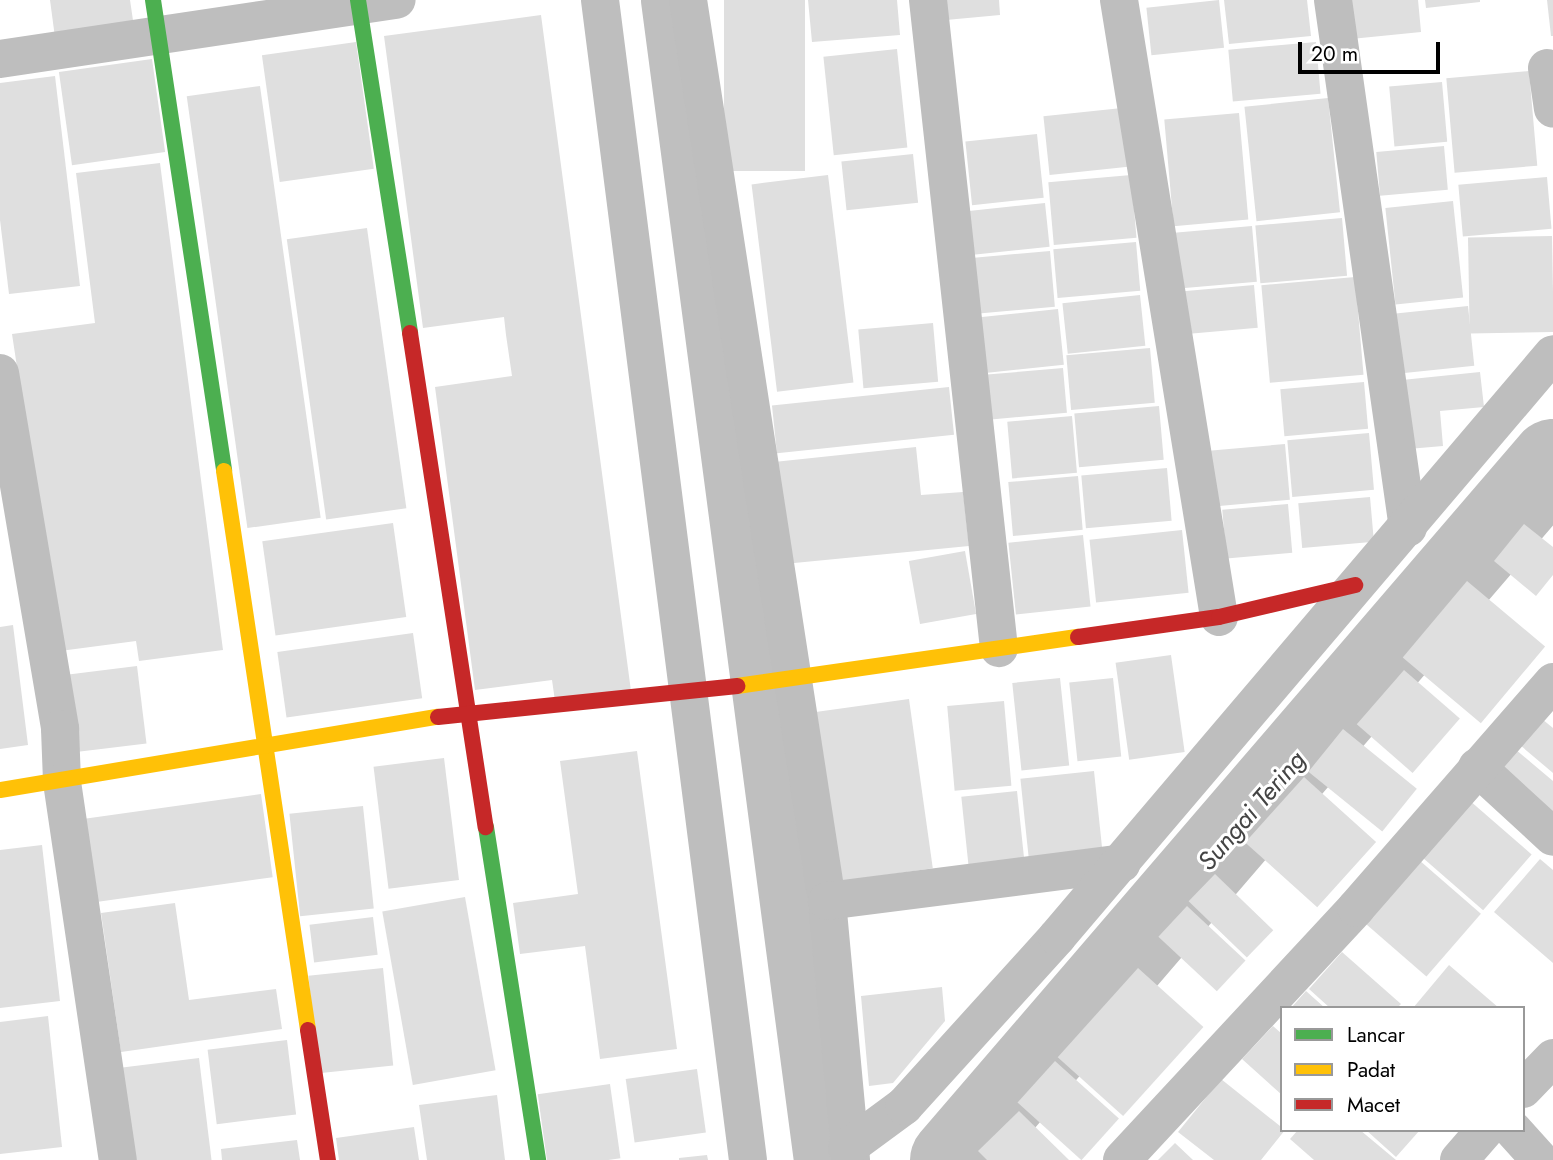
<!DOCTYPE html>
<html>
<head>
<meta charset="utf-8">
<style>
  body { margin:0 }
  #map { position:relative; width:1553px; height:1160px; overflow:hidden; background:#fff; font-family:Jost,sans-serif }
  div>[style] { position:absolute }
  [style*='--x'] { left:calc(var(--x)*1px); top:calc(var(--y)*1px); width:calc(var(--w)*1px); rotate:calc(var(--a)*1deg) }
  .canal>* { height:49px; margin:-24.5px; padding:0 24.5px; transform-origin:24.5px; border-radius:24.5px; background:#bfbfbf }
  .river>* { height:84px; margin:-42px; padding:0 42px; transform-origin:42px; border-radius:42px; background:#bfbfbf }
  .building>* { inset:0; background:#dfdfdf; transform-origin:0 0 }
  .street>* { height:38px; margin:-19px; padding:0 19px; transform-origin:19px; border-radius:19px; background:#bebebe }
  .fast>* { height:16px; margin:-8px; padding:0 8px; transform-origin:8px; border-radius:8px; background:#4caf50 }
  .slow>* { height:16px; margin:-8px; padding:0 8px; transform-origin:8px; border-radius:8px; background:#ffc107 }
  .jam>* { height:16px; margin:-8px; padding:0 8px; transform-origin:8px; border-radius:8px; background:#c62828 }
  span { translate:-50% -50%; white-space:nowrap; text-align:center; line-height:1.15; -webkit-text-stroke:6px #fff; paint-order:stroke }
  .water-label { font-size:26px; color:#444; font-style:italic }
  .legend { position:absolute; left:1280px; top:1006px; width:245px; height:126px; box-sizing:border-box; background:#fff; border:2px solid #999; margin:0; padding:9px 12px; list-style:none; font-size:21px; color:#000 }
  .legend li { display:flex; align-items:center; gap:14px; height:35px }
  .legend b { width:35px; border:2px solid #999 }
  .scale { position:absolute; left:1298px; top:42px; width:142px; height:32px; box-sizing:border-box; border:4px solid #000; border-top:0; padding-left:9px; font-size:21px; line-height:24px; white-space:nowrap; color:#000; -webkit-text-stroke:5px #fff; paint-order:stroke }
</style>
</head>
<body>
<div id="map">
  <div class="canal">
    <i style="--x:665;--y:0;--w:1170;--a:82.49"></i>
  </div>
  <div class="river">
    <i style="--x:952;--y:1160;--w:922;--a:-49.31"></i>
  </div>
  <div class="building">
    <i style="clip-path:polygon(50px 0,130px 0,135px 34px,56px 45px)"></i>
    <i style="left:724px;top:0;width:81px;height:171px"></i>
    <i style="clip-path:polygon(808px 0,897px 0,900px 35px,812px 42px)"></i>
    <i style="clip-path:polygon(945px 0,999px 0,1000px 15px,946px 20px)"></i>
    <i style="left:1219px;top:0;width:48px;height:73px;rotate:84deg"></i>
    <i style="clip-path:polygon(1224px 0,1307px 0,1311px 36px,1229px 44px)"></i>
    <i style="clip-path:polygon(1348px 0,1418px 0,1421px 32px,1351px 39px)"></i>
    <i style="clip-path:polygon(1425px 0,1480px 0,1480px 2px,1426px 8px)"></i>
    <i style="clip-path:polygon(1547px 0,1553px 0,1553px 36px,1551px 36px)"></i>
    <i style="clip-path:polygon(541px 15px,631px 691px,555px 701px,552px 680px,475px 690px,435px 387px,512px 376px,506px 335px,504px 317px,423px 328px,384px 36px)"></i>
    <i style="left:356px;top:42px;width:128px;height:95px;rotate:82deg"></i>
    <i style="left:1316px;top:42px;width:52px;height:88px;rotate:85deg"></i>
    <i style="left:897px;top:49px;width:99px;height:74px;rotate:84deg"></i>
    <i style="left:152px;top:59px;width:94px;height:94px;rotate:82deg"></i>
    <i style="left:1529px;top:71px;width:95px;height:83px;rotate:85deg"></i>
    <i style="clip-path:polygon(55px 76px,80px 286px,9px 294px,0 220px,0 83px)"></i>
    <i style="left:1442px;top:82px;width:60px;height:53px;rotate:85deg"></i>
    <i style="left:260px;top:86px;width:436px;height:74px;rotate:82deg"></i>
    <i style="left:1328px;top:98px;width:115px;height:84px;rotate:84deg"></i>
    <i style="left:1122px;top:108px;width:59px;height:79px;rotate:84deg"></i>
    <i style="left:1239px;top:113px;width:107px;height:75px;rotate:85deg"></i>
    <i style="left:1037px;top:134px;width:64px;height:72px;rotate:84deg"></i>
    <i style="left:1444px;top:146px;width:44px;height:68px;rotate:85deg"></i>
    <i style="left:913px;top:154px;width:49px;height:72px;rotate:84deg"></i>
    <i style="clip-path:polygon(160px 163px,223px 650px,139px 661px,136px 641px,60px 651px,12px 334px,95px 323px,76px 173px)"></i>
    <i style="left:828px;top:175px;width:209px;height:77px;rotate:83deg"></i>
    <i style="left:1131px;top:175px;width:63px;height:83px;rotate:85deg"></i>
    <i style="left:1547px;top:177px;width:52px;height:89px;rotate:85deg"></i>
    <i style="left:1453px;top:201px;width:97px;height:68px;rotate:84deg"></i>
    <i style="left:1045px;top:203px;width:44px;height:79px;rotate:84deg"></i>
    <i style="left:1342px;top:218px;width:58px;height:87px;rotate:85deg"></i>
    <i style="left:1252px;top:226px;width:56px;height:78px;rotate:85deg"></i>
    <i style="left:367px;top:228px;width:283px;height:81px;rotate:82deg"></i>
    <i style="left:1552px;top:236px;width:96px;height:84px;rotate:89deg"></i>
    <i style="left:1136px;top:242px;width:49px;height:83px;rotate:85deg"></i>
    <i style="left:1050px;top:251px;width:56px;height:79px;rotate:85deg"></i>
    <i style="left:1355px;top:277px;width:98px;height:94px;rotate:85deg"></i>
    <i style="left:1254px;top:285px;width:43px;height:74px;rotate:85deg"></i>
    <i style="left:1140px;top:295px;width:51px;height:78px;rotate:84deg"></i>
    <i style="left:1468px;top:306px;width:60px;height:75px;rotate:84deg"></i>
    <i style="left:1058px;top:309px;width:56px;height:79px;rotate:84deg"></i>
    <i style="left:933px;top:323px;width:59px;height:75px;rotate:85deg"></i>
    <i style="left:1150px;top:348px;width:55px;height:84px;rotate:85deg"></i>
    <i style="left:1063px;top:368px;width:45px;height:76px;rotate:85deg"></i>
    <i style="clip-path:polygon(1480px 372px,1484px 407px,1440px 411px,1443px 446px,1408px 449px,1402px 380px)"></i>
    <i style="left:1364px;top:382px;width:47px;height:84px;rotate:85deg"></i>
    <i style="left:949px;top:387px;width:48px;height:178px;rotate:84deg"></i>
    <i style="left:1159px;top:406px;width:54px;height:85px;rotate:85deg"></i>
    <i style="left:1072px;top:416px;width:57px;height:65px;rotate:85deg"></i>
    <i style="left:1369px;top:433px;width:57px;height:82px;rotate:85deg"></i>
    <i style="left:1285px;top:444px;width:56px;height:82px;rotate:85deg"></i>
    <i style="clip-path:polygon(916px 447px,921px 495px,963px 492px,969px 546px,784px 564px,774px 462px)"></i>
    <i style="left:1167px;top:468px;width:53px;height:86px;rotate:85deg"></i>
    <i style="left:1078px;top:476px;width:54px;height:70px;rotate:85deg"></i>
    <i style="left:1370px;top:497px;width:45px;height:72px;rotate:85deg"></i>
    <i style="left:1288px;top:504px;width:49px;height:66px;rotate:85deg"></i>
    <i style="left:393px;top:523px;width:95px;height:132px;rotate:82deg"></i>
    <i style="clip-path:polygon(1524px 524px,1553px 547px,1553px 575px,1536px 596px,1494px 561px)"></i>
    <i style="left:1182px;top:530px;width:63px;height:93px;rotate:84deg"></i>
    <i style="left:1083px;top:535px;width:72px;height:75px;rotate:84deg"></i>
    <i style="left:965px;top:551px;width:64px;height:57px;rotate:80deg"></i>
    <i style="left:1467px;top:581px;width:102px;height:100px;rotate:40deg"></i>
    <i style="clip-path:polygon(13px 625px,28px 745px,0 749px,0 627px)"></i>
    <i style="left:413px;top:633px;width:66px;height:137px;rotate:82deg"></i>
    <i style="left:1171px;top:655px;width:98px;height:56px;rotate:82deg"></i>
    <i style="left:137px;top:666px;width:78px;height:75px;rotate:83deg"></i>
    <i style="left:1404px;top:670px;width:74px;height:72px;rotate:41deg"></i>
    <i style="left:1060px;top:678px;width:88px;height:48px;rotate:84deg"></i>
    <i style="left:1113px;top:678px;width:79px;height:44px;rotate:84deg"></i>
    <i style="left:909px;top:699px;width:171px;height:96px;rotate:82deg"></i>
    <i style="left:1004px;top:701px;width:85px;height:57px;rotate:85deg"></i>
    <i style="clip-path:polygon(1542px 719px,1553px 728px,1553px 773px,1520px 745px)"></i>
    <i style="left:1343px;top:729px;width:95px;height:55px;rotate:39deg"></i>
    <i style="clip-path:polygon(1515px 749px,1553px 781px,1553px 822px,1495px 773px)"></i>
    <i style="clip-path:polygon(637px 751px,677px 1049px,600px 1059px,585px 946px,520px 954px,513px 903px,578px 894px,560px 761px)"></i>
    <i style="left:444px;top:758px;width:123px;height:71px;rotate:83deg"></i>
    <i style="left:1094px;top:771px;width:79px;height:74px;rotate:84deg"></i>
    <i style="left:1304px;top:777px;width:97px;height:88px;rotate:42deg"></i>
    <i style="left:1017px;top:791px;width:72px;height:56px;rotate:84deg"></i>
    <i style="left:261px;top:794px;width:84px;height:178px;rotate:82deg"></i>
    <i style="left:1469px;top:800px;width:83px;height:74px;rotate:41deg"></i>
    <i style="left:363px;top:806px;width:103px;height:74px;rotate:84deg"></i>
    <i style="clip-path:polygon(42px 845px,60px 1001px,0 1008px,0 850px)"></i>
    <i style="clip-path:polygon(1540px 859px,1553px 870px,1553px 963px,1494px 912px)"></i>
    <i style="left:1419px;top:860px;width:82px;height:83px;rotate:41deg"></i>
    <i style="left:1215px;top:874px;width:81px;height:38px;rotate:44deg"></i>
    <i style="left:465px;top:897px;width:176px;height:84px;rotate:80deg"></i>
    <i style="clip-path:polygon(175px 903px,189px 1000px,276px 989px,282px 1029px,121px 1052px,101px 913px)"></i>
    <i style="left:1187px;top:906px;width:80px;height:42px;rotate:43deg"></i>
    <i style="left:373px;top:917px;width:38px;height:64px;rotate:83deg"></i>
    <i style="clip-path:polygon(1342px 952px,1401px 1004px,1397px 1008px,1330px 1008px,1309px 989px)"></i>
    <i style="clip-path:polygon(1449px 965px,1499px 1008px,1413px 1008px)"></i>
    <i style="left:383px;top:968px;width:98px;height:75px;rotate:84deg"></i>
    <i style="left:1138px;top:968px;width:88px;height:120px;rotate:42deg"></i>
    <i style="clip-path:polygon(942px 987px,945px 1021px,893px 1083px,869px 1086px,861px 996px)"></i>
    <i style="clip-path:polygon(1306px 991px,1325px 1008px,1291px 1008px)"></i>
    <i style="clip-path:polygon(48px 1016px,62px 1147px,0 1154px,0 1022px)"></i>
    <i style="clip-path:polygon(1273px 1026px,1282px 1034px,1282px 1095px,1242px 1059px)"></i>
    <i style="left:287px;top:1040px;width:75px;height:80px;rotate:83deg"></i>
    <i style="left:199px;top:1058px;width:103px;height:79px;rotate:83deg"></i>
    <i style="left:1055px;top:1061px;width:86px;height:56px;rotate:42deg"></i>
    <i style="left:697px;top:1069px;width:64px;height:72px;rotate:82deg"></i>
    <i style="clip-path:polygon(1221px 1079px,1285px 1130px,1261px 1160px,1214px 1160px,1178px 1132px)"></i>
    <i style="left:610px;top:1084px;width:75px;height:73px;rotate:82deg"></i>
    <i style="clip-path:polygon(497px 1095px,505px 1160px,427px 1160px,419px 1105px)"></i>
    <i style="clip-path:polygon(1019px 1111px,1069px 1160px,987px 1160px,978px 1151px)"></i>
    <i style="clip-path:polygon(414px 1127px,419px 1160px,339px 1160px,336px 1138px)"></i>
    <i style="clip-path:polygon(1298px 1130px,1360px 1130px,1396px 1160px,1314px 1160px,1290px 1139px)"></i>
    <i style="clip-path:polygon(1366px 1130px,1420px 1130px,1396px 1157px)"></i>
    <i style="clip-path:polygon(297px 1140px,300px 1160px,222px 1160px,221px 1149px)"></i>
    <i style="clip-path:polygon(1175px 1143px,1193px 1160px,1158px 1160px)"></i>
    <i style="clip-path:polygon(707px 1155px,708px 1160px,679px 1160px,679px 1158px)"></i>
  </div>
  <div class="street">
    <i style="--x:600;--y:0;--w:1169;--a:82.73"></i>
    <i style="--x:688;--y:0;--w:912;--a:81.23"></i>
    <i style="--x:827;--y:901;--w:260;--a:84.7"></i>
    <i style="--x:928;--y:0;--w:652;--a:83.75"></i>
    <i style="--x:1119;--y:0;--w:625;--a:80.79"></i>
    <i style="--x:1333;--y:0;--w:533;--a:81.92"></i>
    <i style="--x:0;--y:59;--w:401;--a:-8.5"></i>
    <i style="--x:1547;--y:68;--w:41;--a:81.7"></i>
    <i style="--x:0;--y:373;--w:361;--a:80.4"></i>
    <i style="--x:60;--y:729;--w:53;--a:87.8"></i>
    <i style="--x:62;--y:782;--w:382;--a:81.6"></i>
    <i style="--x:1477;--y:767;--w:103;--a:42.6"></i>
    <i style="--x:827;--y:901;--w:297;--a:-7.3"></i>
    <i style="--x:1523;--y:1089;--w:43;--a:-45.9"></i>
    <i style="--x:1513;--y:1130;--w:40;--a:48"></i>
    <i style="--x:847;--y:1148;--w:71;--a:-36.4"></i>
    <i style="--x:904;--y:1106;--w:228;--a:-47.8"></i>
    <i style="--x:1057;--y:937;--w:765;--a:-49.61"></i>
    <i style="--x:1122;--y:1160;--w:344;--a:-47.1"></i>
    <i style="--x:1356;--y:908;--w:300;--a:-48.9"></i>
    <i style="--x:1459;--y:1160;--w:40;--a:-49"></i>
  </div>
  <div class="fast">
    <i style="--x:153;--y:0;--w:476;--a:81.4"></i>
    <i style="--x:358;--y:0;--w:337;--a:81.1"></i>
    <i style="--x:486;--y:827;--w:337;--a:81.1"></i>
  </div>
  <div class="slow">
    <i style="--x:224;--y:471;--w:565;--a:81.45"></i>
    <i style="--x:737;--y:686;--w:345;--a:-8.2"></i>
    <i style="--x:0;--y:790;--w:444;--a:-9.5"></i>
  </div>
  <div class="jam">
    <i style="--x:410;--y:333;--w:500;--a:81.3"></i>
    <i style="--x:1078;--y:637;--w:142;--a:-8.1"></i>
    <i style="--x:1219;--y:617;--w:140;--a:-13.2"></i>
    <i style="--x:438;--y:717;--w:301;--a:-5.9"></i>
    <i style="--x:308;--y:1030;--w:132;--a:81.3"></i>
  </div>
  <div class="water-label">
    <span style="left:1252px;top:811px;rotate:-49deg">Sungai Tering</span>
  </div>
  <ul class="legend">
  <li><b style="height:9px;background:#4caf50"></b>Lancar</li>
  <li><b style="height:9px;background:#ffc107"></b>Padat</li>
  <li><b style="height:9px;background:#c62828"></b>Macet</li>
  </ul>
  <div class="scale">20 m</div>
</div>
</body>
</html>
